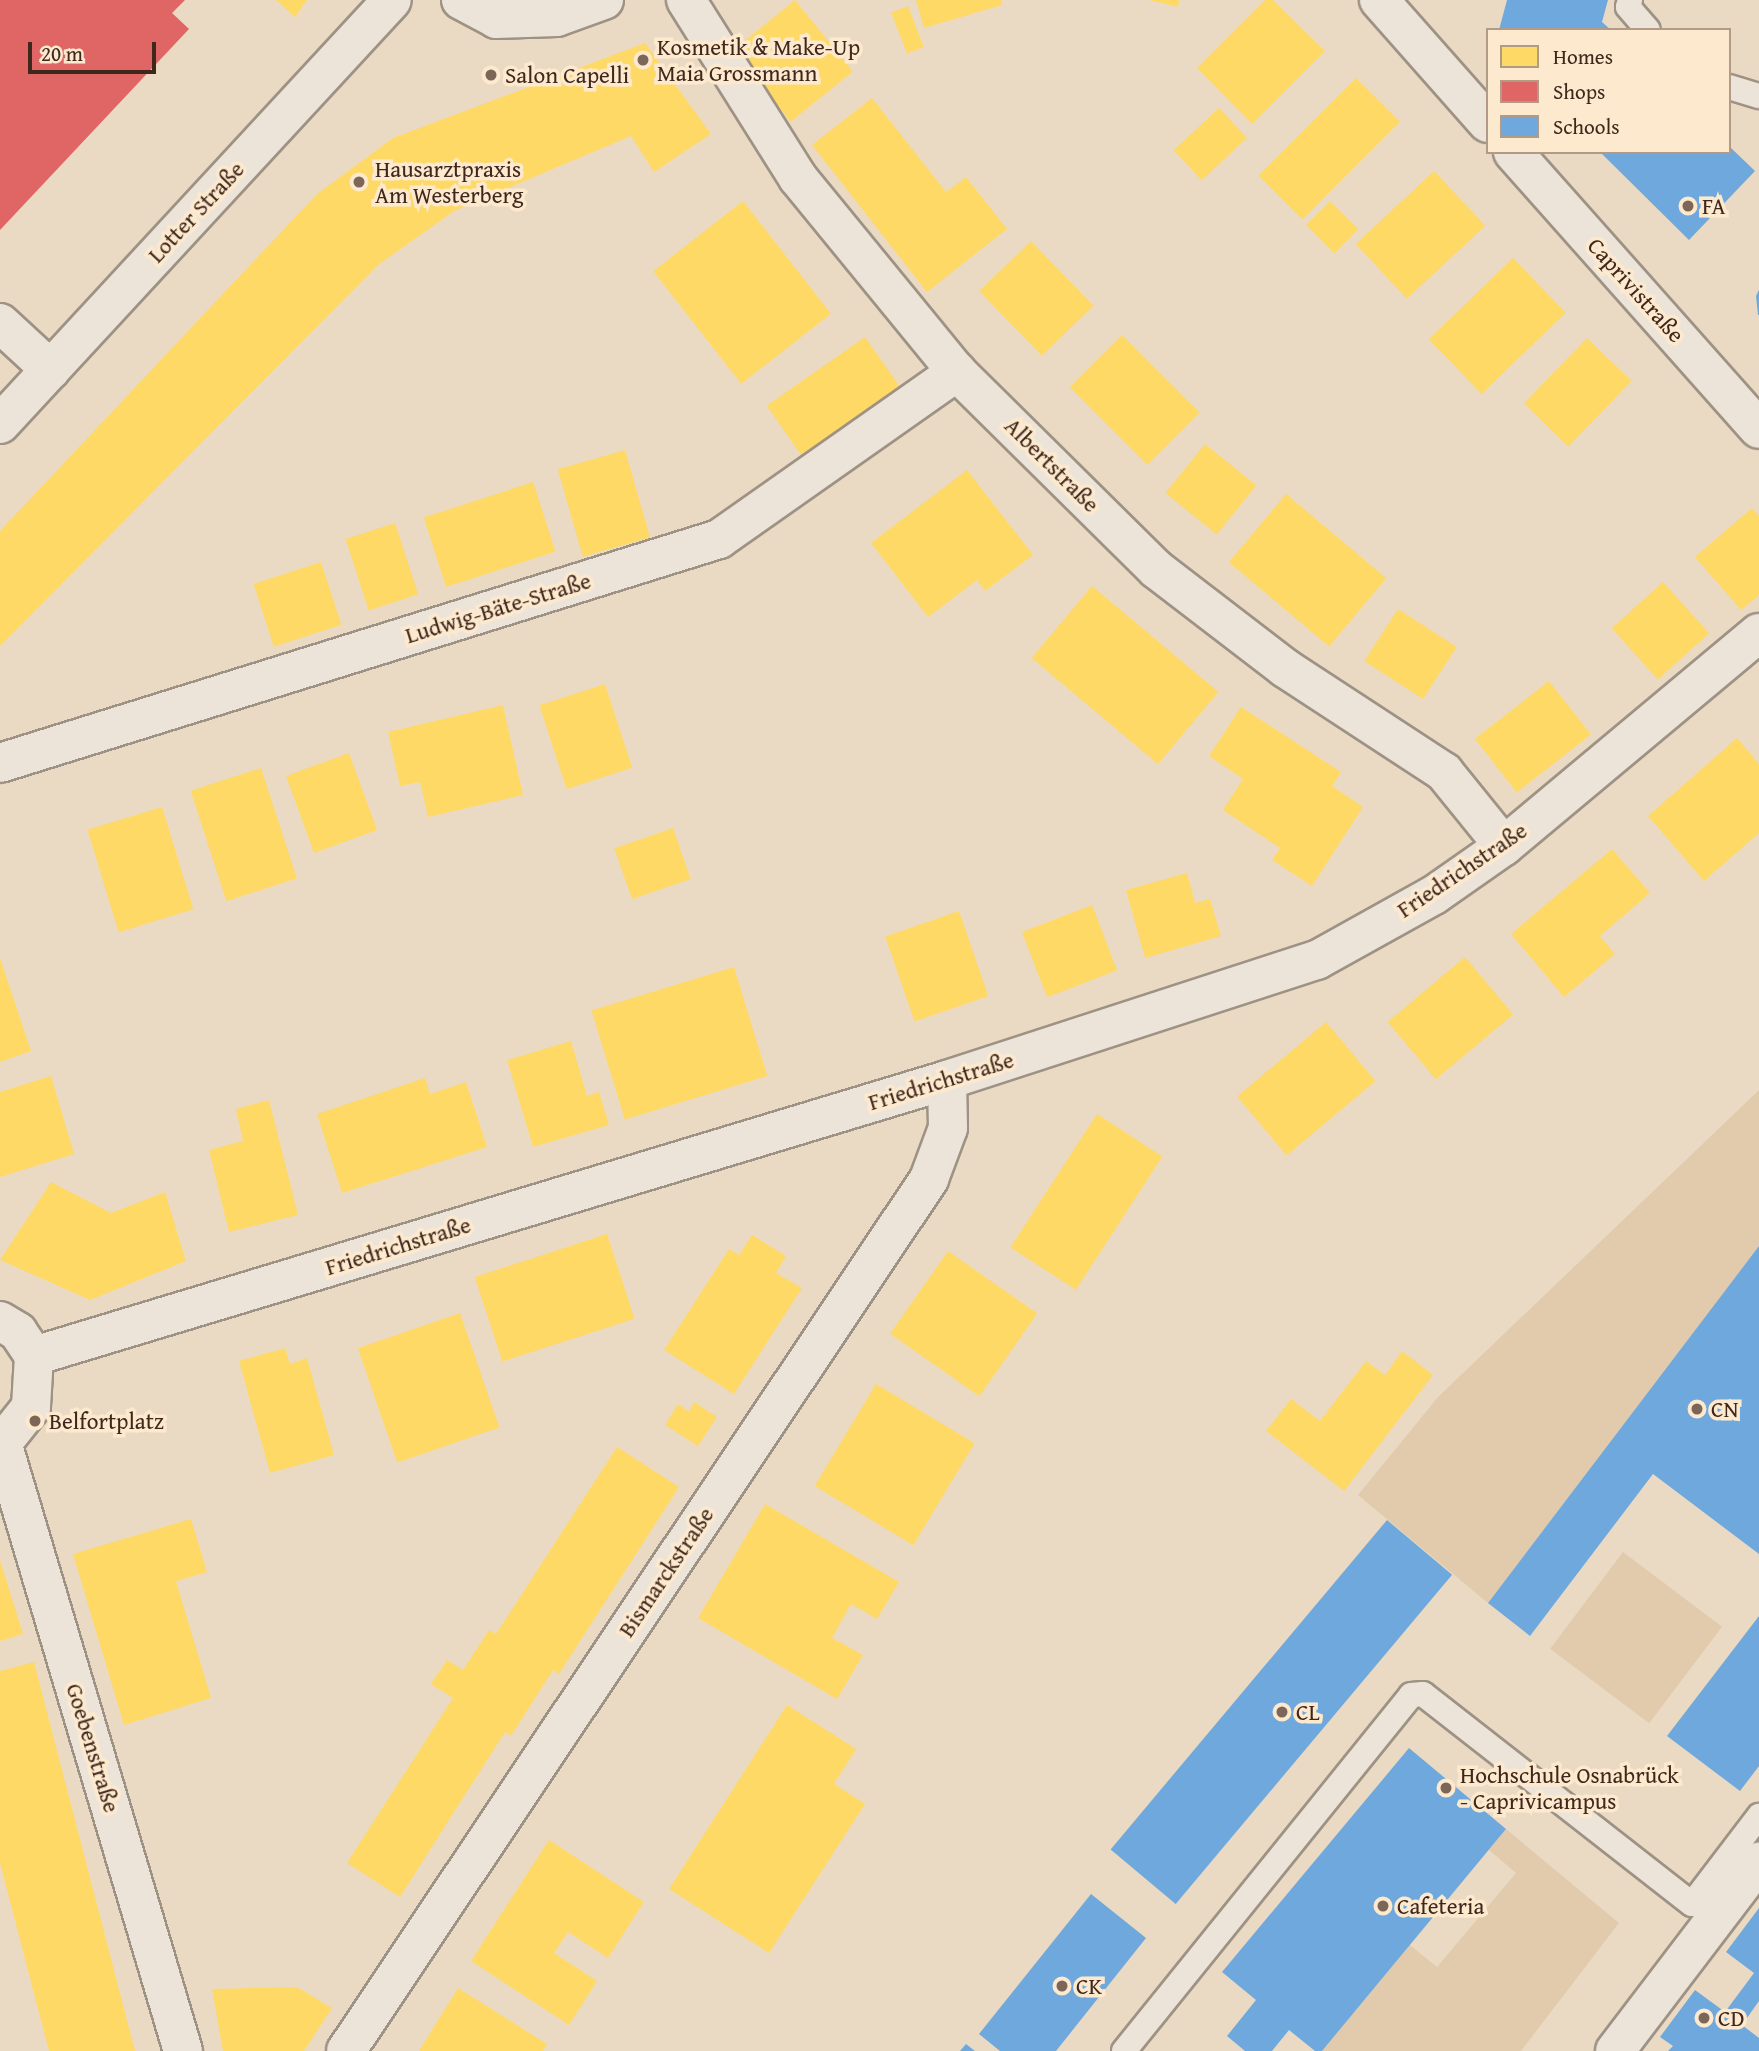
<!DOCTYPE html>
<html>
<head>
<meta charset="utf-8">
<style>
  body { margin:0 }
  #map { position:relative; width:1759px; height:2051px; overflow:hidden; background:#eadac3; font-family:"Gentium Book Plus",serif }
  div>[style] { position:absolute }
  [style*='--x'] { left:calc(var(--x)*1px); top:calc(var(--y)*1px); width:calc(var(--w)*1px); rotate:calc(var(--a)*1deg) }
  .green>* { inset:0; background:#e1cbac; transform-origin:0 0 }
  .homes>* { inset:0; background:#ffd966; transform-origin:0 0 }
  .shops>* { inset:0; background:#e06666 }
  .schools>* { inset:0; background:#6fa8dc; transform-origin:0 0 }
  .roads { filter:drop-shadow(2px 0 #9e9284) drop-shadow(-2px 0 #9e9284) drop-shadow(0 2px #9e9284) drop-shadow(0 -2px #9e9284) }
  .lane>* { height:24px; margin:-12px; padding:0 12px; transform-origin:12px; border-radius:12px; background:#ede4d9 }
  .street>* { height:38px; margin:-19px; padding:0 19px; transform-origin:19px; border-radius:19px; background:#ede4d9 }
  .secondary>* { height:38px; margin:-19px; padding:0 19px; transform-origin:19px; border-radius:19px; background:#ede4d9 }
  .dots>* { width:19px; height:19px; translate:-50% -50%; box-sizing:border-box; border:4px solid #fce9ce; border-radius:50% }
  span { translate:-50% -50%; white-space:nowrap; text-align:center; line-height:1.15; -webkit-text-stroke:7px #fce9ce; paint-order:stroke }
  .poi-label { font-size:23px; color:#40271d }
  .left { translate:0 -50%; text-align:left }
  .street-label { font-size:23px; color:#40271d }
  .legend { position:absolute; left:1486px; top:28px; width:245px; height:126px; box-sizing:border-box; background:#fce9ce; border:2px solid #b19b87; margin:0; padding:9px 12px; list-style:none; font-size:21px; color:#40271d }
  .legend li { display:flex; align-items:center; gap:14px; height:35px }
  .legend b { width:35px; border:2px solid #b19b87 }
  .scale { position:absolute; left:28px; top:42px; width:128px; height:32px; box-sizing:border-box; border:4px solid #40271d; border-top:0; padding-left:9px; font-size:21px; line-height:24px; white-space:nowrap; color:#40271d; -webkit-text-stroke:5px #fce9ce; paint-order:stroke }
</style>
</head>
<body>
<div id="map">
  <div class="green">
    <i style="clip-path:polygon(1759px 1090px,1759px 1246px,1488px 1603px,1358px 1495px,1438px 1397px)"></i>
    <i style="left:1623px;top:1552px;width:124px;height:121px;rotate:37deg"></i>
    <i style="clip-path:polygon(1506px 1829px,1619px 1923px,1521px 2051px,1322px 2051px,1410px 1945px,1437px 1967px,1516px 1873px,1489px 1850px)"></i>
  </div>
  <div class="homes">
    <i style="clip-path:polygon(276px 0,307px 0,295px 17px)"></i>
    <i style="left:795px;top:0;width:92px;height:80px;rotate:51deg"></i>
    <i style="clip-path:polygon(916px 0,1001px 0,1002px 5px,924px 28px)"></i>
    <i style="clip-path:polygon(1149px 0,1179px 0,1178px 7px)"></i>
    <i style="clip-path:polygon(1265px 0,1273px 0,1325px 51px,1252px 124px,1197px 68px)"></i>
    <i style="left:908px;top:6px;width:44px;height:18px;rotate:69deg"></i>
    <i style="clip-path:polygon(645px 43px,711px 134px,654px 172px,631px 136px,454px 211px,378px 265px,0 646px,0 531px,317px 194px,393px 138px)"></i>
    <i style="left:1356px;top:78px;width:62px;height:138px;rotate:45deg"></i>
    <i style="clip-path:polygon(872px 98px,946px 192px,966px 177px,1007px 229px,927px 292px,812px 145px)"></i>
    <i style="left:1219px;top:108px;width:41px;height:62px;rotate:47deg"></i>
    <i style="left:1434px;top:171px;width:75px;height:107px;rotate:47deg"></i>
    <i style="left:743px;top:201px;width:143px;height:114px;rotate:52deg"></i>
    <i style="left:1330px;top:201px;width:40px;height:34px;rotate:45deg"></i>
    <i style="left:1031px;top:241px;width:90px;height:72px;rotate:46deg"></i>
    <i style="left:1513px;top:258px;width:76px;height:117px;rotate:46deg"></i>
    <i style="left:1122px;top:335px;width:110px;height:74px;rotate:45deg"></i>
    <i style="left:865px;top:337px;width:68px;height:120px;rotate:55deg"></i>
    <i style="left:1587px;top:338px;width:62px;height:91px;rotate:44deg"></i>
    <i style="left:1205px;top:444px;width:66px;height:63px;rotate:39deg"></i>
    <i style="left:625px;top:450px;width:91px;height:70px;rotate:74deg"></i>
    <i style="clip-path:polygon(967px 470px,1033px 555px,985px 591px,977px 580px,928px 617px,871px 543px)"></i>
    <i style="left:533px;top:482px;width:73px;height:115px;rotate:72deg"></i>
    <i style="left:1286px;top:494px;width:131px;height:89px;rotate:40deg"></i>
    <i style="clip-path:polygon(1752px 508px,1759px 516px,1759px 595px,1741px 610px,1695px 557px)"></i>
    <i style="left:395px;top:523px;width:75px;height:52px;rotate:72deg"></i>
    <i style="left:321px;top:562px;width:66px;height:71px;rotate:72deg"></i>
    <i style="left:1663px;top:582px;width:69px;height:69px;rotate:48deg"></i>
    <i style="left:1092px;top:586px;width:165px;height:94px;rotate:40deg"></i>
    <i style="left:1398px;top:609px;width:70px;height:62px;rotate:33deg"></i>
    <i style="left:1549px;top:681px;width:68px;height:94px;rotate:52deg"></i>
    <i style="left:605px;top:684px;width:88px;height:69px;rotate:72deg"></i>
    <i style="clip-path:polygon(503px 705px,523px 795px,428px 817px,420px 782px,400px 786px,388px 732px)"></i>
    <i style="clip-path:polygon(1241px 707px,1341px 772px,1332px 786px,1363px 807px,1312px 886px,1272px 860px,1280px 848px,1223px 810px,1243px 779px,1209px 756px)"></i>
    <i style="clip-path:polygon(1737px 738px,1759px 764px,1759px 833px,1704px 881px,1648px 816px)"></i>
    <i style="left:349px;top:753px;width:82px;height:67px;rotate:70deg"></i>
    <i style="left:261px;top:768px;width:116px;height:74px;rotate:72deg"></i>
    <i style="left:162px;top:807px;width:107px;height:78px;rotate:73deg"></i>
    <i style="left:673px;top:828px;width:54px;height:62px;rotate:71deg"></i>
    <i style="clip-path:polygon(1612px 849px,1650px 893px,1600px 936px,1615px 954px,1564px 997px,1511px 934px)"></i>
    <i style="clip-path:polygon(1187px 873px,1195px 903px,1210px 899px,1221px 936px,1145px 958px,1126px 890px)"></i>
    <i style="left:1092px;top:905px;width:70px;height:75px;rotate:69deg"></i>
    <i style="left:959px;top:911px;width:90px;height:78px;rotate:71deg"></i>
    <i style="left:1465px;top:957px;width:75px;height:101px;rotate:50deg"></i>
    <i style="clip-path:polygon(0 958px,31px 1051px,0 1062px)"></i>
    <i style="left:734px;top:967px;width:114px;height:149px;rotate:73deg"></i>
    <i style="left:1326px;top:1022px;width:77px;height:116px;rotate:50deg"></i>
    <i style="clip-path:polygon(571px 1041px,587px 1096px,599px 1092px,609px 1125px,533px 1147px,507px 1060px)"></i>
    <i style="clip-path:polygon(51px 1076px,74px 1154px,0 1177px,0 1092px)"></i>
    <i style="clip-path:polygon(425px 1078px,430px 1094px,466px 1082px,487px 1147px,342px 1193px,317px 1114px)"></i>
    <i style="clip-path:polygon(269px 1100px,298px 1215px,229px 1232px,209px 1150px,243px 1141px,236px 1109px)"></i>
    <i style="left:1097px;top:1114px;width:78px;height:159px;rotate:33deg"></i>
    <i style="clip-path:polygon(51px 1182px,111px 1213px,165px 1192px,186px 1261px,90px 1300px,0 1260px)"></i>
    <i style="left:607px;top:1234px;width:89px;height:139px;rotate:72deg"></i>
    <i style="clip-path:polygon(752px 1235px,786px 1256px,776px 1273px,802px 1288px,734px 1394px,664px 1350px,729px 1249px,739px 1255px)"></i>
    <i style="left:948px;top:1251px;width:109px;height:101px;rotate:35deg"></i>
    <i style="left:460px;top:1313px;width:121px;height:108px;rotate:71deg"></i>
    <i style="clip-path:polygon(285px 1348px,290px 1364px,307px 1358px,334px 1455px,270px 1473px,239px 1361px)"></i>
    <i style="clip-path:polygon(1402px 1351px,1433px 1375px,1344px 1491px,1266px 1431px,1291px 1399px,1320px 1421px,1366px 1361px,1385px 1375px)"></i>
    <i style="left:876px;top:1384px;width:115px;height:119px;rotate:31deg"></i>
    <i style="clip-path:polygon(694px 1402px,717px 1417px,698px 1446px,665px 1425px,678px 1404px,689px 1412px)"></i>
    <i style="clip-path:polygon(617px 1447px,679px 1487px,559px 1674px,553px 1670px,511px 1736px,505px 1732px,400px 1897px,347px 1863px,453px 1698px,431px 1684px,447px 1660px,463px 1670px,489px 1630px,496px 1634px)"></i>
    <i style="clip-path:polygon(765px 1504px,899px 1582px,877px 1619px,851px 1604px,832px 1638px,863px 1655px,837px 1699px,698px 1618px)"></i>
    <i style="clip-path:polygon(191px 1519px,207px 1572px,176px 1581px,211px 1698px,124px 1725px,73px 1554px)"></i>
    <i style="clip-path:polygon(0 1560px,23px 1634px,0 1641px)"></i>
    <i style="clip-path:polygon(34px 1662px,135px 2051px,49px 2051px,0 1863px,0 1671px)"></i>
    <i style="clip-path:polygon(787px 1705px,856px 1749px,834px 1784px,865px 1804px,769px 1953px,669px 1889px)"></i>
    <i style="clip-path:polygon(549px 1840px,644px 1902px,608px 1958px,568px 1932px,554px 1953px,597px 1981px,569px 2025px,471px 1961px)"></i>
    <i style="clip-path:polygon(297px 1987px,332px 2008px,304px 2051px,223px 2051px,212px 1989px)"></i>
    <i style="clip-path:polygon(458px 1988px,547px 2044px,543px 2051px,419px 2051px)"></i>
  </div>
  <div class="shops">
    <i style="clip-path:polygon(0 0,185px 0,172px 13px,189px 29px,0 230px)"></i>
  </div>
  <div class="schools">
    <i style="clip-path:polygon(1507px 0,1608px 0,1602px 22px,1611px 30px,1499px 30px)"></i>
    <i style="clip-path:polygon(1729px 146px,1755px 171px,1689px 240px,1600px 152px,1729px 152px)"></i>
    <i style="clip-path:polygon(1759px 290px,1759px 315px,1758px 315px,1756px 296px)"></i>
    <i style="clip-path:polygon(1759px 1246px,1759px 1554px,1653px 1474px,1530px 1636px,1488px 1603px)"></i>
    <i style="left:1387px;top:1520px;width:85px;height:430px;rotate:40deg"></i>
    <i style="clip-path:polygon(1759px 1616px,1759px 1766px,1740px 1791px,1667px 1736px)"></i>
    <i style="clip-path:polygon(1409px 1748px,1506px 1829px,1322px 2051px,1315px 2051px,1289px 2030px,1272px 2051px,1245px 2051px,1227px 2036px,1256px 2000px,1222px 1972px)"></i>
    <i style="clip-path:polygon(1091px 1894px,1146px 1938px,1056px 2051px,1000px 2051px,979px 2034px)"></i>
    <i style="clip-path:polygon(1759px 1908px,1759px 2001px,1742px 2025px,1759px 2038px,1759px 2051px,1668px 2051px,1673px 2046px,1660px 2037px,1695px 1990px,1725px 2012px,1754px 1973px,1726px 1952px)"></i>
    <i style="clip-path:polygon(966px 2044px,975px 2051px,960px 2051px)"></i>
  </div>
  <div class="roads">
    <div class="lane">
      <i style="--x:1630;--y:0;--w:7;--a:106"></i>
      <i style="--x:1628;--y:7;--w:30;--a:49"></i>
      <i style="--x:1729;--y:87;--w:31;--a:17"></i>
      <i style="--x:1124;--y:2051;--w:457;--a:-51.1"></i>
      <i style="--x:1411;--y:1695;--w:12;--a:-5"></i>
      <i style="--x:1423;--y:1694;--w:341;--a:38"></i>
      <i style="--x:1692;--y:1904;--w:111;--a:-52.7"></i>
    </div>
    <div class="street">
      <i style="--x:461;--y:0;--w:40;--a:28"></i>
      <i style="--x:496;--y:19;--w:61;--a:-1.9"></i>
      <i style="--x:557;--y:17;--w:50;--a:-19.9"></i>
      <i style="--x:686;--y:0;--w:210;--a:57.8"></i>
      <i style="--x:798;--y:178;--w:251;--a:50.7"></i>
      <i style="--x:957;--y:372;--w:280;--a:44.7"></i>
      <i style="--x:1156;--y:569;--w:163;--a:37.5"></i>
      <i style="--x:1285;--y:668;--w:190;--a:33.2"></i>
      <i style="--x:1444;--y:772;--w:95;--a:51"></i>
      <i style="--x:1379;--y:0;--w:164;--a:48.5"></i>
      <i style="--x:1513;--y:152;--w:370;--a:48.4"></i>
      <i style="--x:0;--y:323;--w:69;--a:42.7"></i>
      <i style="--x:0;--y:763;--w:753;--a:-17.3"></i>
      <i style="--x:719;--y:539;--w:291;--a:-35.1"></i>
      <i style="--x:0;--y:1321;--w:21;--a:31"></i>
      <i style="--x:18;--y:1332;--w:29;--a:56"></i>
      <i style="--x:34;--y:1356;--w:51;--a:93.4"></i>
      <i style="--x:31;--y:1407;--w:50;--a:128.5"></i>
      <i style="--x:34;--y:1356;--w:954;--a:-16.82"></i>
      <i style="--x:947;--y:1080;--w:389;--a:-18"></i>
      <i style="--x:1317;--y:960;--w:134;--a:-29.1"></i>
      <i style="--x:1434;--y:895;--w:85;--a:-35"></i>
      <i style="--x:1504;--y:846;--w:332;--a:-39.9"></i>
      <i style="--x:3;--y:1446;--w:631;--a:73.43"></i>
      <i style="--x:346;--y:2051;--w:1049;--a:-56.23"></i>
      <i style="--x:929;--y:1179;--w:54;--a:-69.6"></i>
      <i style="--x:948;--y:1128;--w:48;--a:-91.2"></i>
      <i style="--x:1615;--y:2051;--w:238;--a:-52.7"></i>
    </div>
    <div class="secondary">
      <i style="--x:0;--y:424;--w:577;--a:-47.25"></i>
    </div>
  </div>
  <div class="dots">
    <i style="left:643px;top:60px;background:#7c6657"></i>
    <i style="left:491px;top:75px;background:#7c6657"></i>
    <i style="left:359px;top:182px;background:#7c6657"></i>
    <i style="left:1688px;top:206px;background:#7c6657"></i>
    <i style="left:1697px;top:1409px;background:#7c6657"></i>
    <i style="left:35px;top:1421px;background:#7c6657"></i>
    <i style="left:1282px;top:1712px;background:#7c6657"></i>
    <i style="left:1446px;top:1788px;background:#7c6657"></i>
    <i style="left:1383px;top:1906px;background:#7c6657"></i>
    <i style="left:1062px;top:1986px;background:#7c6657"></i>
    <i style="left:1704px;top:2018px;background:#7c6657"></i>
  </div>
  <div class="poi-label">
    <span class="left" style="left:657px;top:60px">Kosmetik &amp; Make-Up<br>Maia Grossmann</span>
    <span class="left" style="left:505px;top:75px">Salon Capelli</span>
    <span class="left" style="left:375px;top:182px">Hausarztpraxis<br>Am Westerberg</span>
    <span class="left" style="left:1702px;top:206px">FA</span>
    <span class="left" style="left:1711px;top:1409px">CN</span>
    <span class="left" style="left:49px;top:1421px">Belfortplatz</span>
    <span class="left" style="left:1296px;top:1712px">CL</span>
    <span class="left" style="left:1460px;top:1788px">Hochschule Osnabrück<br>- Caprivicampus</span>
    <span class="left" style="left:1397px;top:1906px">Cafeteria</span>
    <span class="left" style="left:1076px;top:1986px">CK</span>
    <span class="left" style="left:1718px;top:2018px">CD</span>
  </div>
  <div class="street-label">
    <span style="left:196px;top:212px;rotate:-47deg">Lotter Straße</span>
    <span style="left:1636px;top:290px;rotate:48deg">Caprivistraße</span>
    <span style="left:1052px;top:465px;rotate:45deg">Albertstraße</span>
    <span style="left:498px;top:608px;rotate:-17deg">Ludwig-Bäte-Straße</span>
    <span style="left:1462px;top:870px;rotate:-34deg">Friedrichstraße</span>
    <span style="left:941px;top:1081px;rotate:-17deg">Friedrichstraße</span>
    <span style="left:398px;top:1246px;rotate:-17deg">Friedrichstraße</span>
    <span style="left:666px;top:1572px;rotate:-56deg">Bismarckstraße</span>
    <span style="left:93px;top:1748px;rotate:73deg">Goebenstraße</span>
  </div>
  <ul class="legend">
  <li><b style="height:19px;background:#ffd966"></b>Homes</li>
  <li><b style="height:19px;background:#e06666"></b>Shops</li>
  <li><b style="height:19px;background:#6fa8dc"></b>Schools</li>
  </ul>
  <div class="scale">20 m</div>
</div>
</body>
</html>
